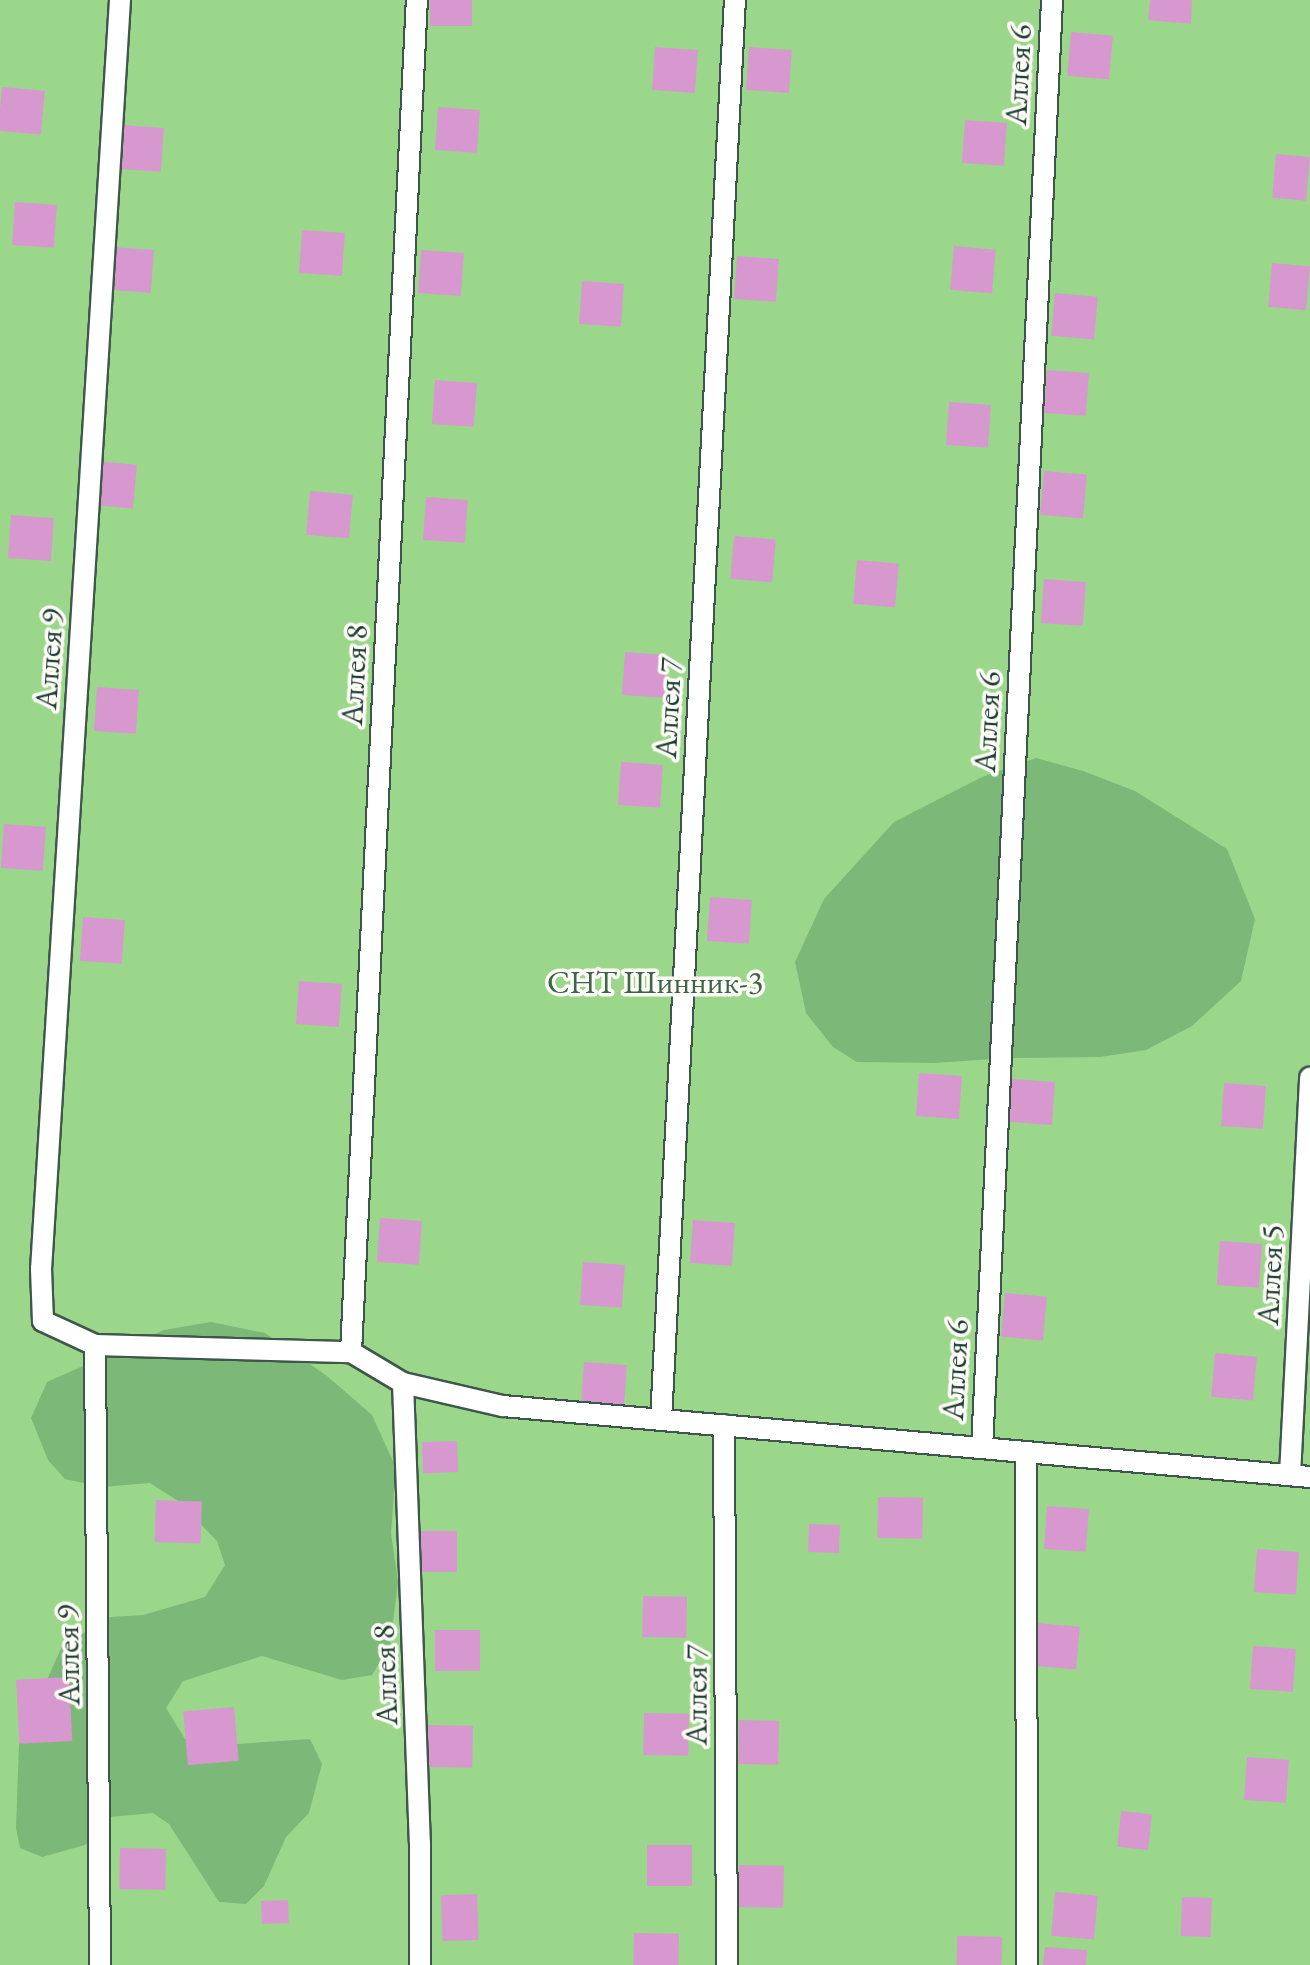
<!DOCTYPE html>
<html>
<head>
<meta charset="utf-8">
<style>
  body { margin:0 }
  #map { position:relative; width:1310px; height:1965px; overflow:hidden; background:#f4e2c9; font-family:"EB Garamond",serif }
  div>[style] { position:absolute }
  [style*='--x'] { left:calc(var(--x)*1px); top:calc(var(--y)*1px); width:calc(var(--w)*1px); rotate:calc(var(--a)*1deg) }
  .green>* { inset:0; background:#9bd78b; transform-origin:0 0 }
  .forest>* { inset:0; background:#7cb877 }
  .building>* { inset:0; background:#d798cf; transform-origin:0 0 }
  .roads { filter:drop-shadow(2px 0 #3f564a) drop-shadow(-2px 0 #3f564a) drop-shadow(0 2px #3f564a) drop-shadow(0 -2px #3f564a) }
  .lane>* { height:20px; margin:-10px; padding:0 10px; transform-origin:10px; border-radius:10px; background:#fff }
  span { translate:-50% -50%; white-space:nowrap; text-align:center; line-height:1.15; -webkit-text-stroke:7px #fdfcf7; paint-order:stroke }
  .street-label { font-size:32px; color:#1f3d34 }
  .park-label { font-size:32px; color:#3e644a }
</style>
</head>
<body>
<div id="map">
  <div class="green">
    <i style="left:0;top:0;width:1310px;height:1965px"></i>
  </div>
  <div class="forest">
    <i style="clip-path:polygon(1036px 758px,1083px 771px,1135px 791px,1227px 849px,1255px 919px,1241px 981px,1192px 1026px,1146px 1050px,1100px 1057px,1007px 1058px,935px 1063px,857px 1062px,833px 1047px,806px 1013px,795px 962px,824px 899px,894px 822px,982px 777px)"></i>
    <i style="clip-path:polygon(211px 1322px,265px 1333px,327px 1376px,372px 1415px,396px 1468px,391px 1533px,398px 1582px,390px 1646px,372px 1675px,342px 1680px,262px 1656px,183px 1681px,166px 1708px,185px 1739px,223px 1745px,310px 1739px,322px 1764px,309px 1813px,286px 1837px,264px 1886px,246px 1904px,219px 1902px,169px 1824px,153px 1813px,110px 1817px,85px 1845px,42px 1857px,20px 1848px,16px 1828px,19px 1743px,62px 1646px,110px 1617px,143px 1615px,205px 1597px,225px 1565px,217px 1541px,178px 1501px,150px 1483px,102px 1487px,65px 1479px,48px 1460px,31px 1418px,47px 1382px,164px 1330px)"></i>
  </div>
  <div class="building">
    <i style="left:430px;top:0;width:42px;height:26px"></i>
    <i style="clip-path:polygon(1150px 0,1192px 0,1191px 24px,1148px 20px)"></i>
    <i style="left:1071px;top:32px;width:42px;height:44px;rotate:5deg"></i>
    <i style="left:655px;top:47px;width:43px;height:43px;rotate:4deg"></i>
    <i style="left:749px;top:47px;width:43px;height:43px;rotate:4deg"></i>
    <i style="left:2px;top:87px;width:43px;height:44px;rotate:5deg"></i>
    <i style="left:438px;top:107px;width:42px;height:43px;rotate:4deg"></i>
    <i style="left:965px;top:120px;width:42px;height:43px;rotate:4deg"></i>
    <i style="left:122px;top:125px;width:42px;height:44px;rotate:4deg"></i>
    <i style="left:1276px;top:154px;width:34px;height:44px;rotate:5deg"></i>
    <i style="left:15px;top:202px;width:42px;height:43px;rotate:4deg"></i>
    <i style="left:302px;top:230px;width:43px;height:43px;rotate:4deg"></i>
    <i style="left:954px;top:246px;width:42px;height:44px;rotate:5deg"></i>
    <i style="left:112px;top:247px;width:42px;height:43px;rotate:4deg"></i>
    <i style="left:421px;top:250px;width:43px;height:43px;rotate:4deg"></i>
    <i style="left:737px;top:256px;width:42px;height:43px;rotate:4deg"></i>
    <i style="left:1272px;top:263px;width:38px;height:44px;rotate:5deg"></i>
    <i style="left:582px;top:281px;width:42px;height:43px;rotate:4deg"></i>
    <i style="left:1055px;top:293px;width:43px;height:43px;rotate:5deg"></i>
    <i style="left:1047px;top:370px;width:42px;height:43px;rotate:4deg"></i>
    <i style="left:435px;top:380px;width:42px;height:44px;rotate:4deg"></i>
    <i style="left:949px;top:402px;width:42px;height:43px;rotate:4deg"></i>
    <i style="left:94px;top:461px;width:43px;height:44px;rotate:5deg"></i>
    <i style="left:1044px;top:471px;width:43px;height:44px;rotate:5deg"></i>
    <i style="left:310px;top:491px;width:43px;height:44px;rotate:5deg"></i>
    <i style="left:426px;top:497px;width:42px;height:43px;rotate:4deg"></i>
    <i style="left:11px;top:515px;width:43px;height:43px;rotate:4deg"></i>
    <i style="left:734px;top:536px;width:42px;height:43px;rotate:5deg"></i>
    <i style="left:857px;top:560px;width:42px;height:44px;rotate:5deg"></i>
    <i style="left:1044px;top:579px;width:42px;height:44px;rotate:4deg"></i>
    <i style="left:625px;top:652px;width:42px;height:43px;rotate:4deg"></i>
    <i style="left:97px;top:687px;width:42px;height:44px;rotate:4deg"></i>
    <i style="left:621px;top:762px;width:42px;height:43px;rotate:4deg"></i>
    <i style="left:4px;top:824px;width:42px;height:44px;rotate:4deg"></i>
    <i style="left:710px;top:897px;width:42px;height:44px;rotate:4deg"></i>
    <i style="left:83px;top:917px;width:42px;height:44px;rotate:4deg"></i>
    <i style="left:299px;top:981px;width:43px;height:43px;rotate:4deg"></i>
    <i style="left:919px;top:1073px;width:43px;height:43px;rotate:4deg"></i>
    <i style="left:1012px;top:1079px;width:43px;height:43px;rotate:4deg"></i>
    <i style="left:1224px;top:1083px;width:42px;height:43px;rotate:4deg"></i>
    <i style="left:380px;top:1218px;width:42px;height:44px;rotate:4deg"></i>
    <i style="left:693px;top:1220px;width:42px;height:43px;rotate:4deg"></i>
    <i style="left:1220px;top:1241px;width:42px;height:44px;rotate:4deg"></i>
    <i style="left:583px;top:1262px;width:42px;height:43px;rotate:4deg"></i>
    <i style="left:1005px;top:1293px;width:42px;height:44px;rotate:5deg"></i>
    <i style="left:1215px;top:1353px;width:42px;height:44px;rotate:5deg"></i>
    <i style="left:584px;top:1362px;width:43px;height:43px;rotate:4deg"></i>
    <i style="left:457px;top:1441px;width:31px;height:35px;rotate:88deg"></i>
    <i style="left:878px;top:1497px;width:45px;height:41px;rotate:1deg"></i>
    <i style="left:156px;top:1500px;width:46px;height:42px;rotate:2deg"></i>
    <i style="left:1047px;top:1506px;width:42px;height:43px;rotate:4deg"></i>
    <i style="left:809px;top:1524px;width:31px;height:28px;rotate:2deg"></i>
    <i style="left:457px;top:1531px;width:41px;height:36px;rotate:90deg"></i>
    <i style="left:1257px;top:1549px;width:42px;height:43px;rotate:4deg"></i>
    <i style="left:643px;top:1596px;width:44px;height:41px;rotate:1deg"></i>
    <i style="left:1037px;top:1623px;width:43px;height:43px;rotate:5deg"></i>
    <i style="left:435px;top:1630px;width:45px;height:41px"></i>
    <i style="left:1253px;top:1646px;width:43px;height:43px;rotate:4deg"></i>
    <i style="left:69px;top:1677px;width:64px;height:53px;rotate:87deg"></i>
    <i style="left:234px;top:1707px;width:54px;height:51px;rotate:85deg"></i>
    <i style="left:644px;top:1713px;width:45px;height:42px;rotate:1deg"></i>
    <i style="left:739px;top:1720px;width:40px;height:44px;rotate:1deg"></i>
    <i style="left:428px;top:1725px;width:45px;height:42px;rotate:1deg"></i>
    <i style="left:1247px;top:1757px;width:42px;height:43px;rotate:4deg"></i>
    <i style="left:1121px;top:1811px;width:31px;height:36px;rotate:6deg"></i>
    <i style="left:647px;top:1845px;width:45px;height:41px"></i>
    <i style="left:120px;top:1848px;width:46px;height:41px;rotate:1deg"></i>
    <i style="left:739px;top:1865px;width:45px;height:42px;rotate:1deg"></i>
    <i style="left:1055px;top:1892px;width:43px;height:44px;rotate:5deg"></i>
    <i style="left:477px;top:1894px;width:46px;height:36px;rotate:88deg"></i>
    <i style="left:1182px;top:1897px;width:30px;height:39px;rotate:2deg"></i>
    <i style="left:288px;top:1900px;width:23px;height:27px;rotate:88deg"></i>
    <i style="left:634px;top:1933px;width:45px;height:32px;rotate:1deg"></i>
    <i style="left:957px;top:1936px;width:45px;height:29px;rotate:1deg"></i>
    <i style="clip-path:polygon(1045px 1947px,1087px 1950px,1086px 1965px,1043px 1965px)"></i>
  </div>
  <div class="roads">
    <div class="lane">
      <i style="--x:120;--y:0;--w:1271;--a:93.56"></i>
      <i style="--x:41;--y:1269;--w:52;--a:87.8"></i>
      <i style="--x:43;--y:1321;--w:57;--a:24.8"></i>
      <i style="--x:95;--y:1345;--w:256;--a:1.6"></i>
      <i style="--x:351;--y:1352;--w:61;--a:30.8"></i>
      <i style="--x:403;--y:1383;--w:103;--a:13"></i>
      <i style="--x:503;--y:1406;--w:810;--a:5.03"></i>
      <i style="--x:95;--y:1345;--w:620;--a:89.54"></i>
      <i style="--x:351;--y:1352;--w:1354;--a:-87.21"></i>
      <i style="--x:403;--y:1383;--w:460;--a:87.9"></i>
      <i style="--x:420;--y:1843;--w:122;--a:90"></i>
      <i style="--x:661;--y:1420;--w:1422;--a:-87.02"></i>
      <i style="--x:724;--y:1425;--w:540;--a:89.68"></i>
      <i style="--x:982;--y:1448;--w:1450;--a:-87.23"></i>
      <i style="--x:1026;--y:1452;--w:513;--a:89.89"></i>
      <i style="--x:1290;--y:1475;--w:398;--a:-87.1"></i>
    </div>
  </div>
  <div class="street-label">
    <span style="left:1018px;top:75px;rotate:-87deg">Аллея 6</span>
    <span style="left:49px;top:659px;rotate:-86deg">Аллея 9</span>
    <span style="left:354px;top:675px;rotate:-87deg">Аллея 8</span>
    <span style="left:668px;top:708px;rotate:-87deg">Аллея 7</span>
    <span style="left:987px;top:722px;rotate:-87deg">Аллея 6</span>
    <span style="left:1270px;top:1275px;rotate:-87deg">Аллея 5</span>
    <span style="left:955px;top:1370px;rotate:-87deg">Аллея 6</span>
    <span style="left:68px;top:1655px;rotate:-91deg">Аллея 9</span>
    <span style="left:385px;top:1675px;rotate:-92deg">Аллея 8</span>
    <span style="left:696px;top:1695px;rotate:-90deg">Аллея 7</span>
  </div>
  <div class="park-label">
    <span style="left:655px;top:982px">СНТ Шинник-3</span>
  </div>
</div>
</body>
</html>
